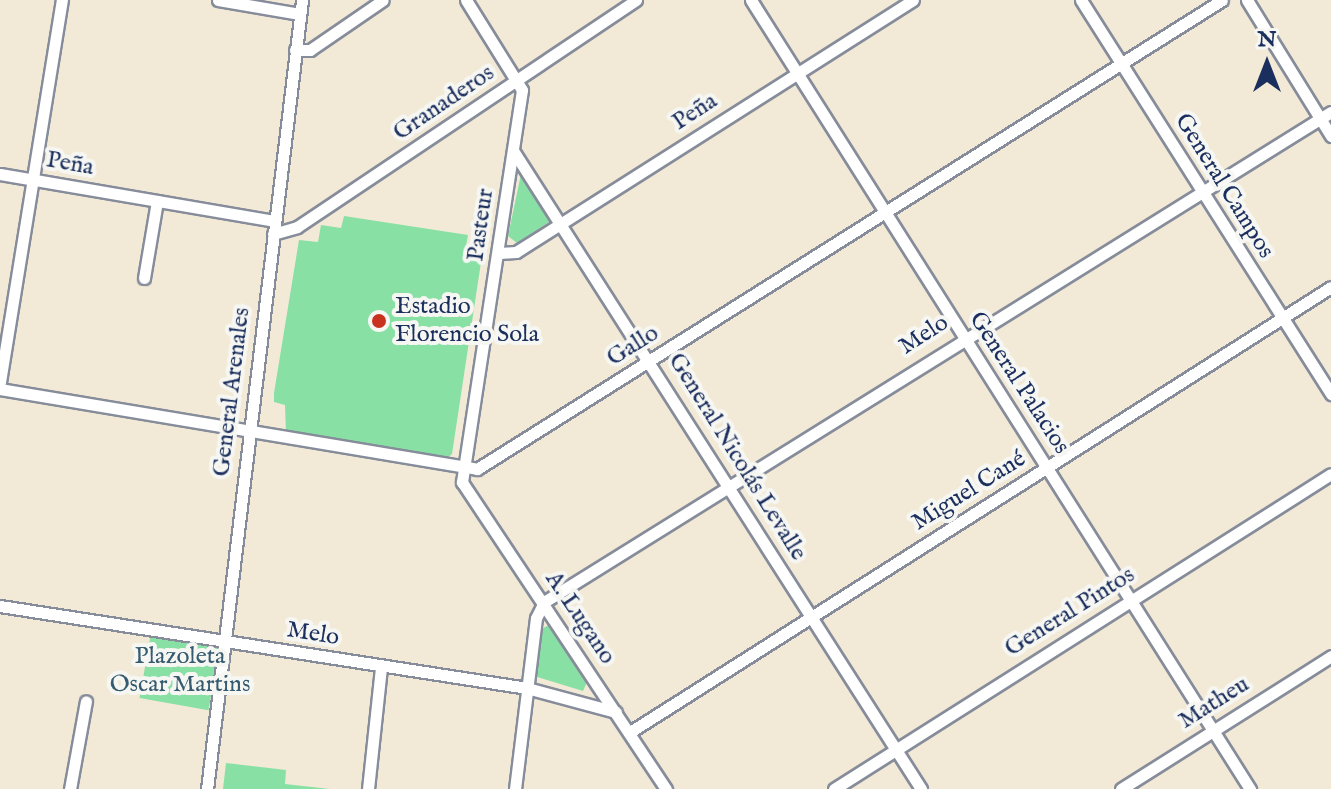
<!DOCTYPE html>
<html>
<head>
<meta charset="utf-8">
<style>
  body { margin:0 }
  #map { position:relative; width:1331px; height:789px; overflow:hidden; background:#f2ead7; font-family:"IM FELL English",serif }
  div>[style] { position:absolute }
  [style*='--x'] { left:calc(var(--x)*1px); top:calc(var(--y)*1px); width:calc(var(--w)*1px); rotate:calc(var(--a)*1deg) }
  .green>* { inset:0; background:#88e0a4; transform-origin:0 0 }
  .roads { filter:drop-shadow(2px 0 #868c9a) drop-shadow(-2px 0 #868c9a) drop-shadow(0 2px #868c9a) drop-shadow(0 -2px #868c9a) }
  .minor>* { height:11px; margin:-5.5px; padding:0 5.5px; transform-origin:5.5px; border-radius:5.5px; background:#fff }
  .dots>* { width:22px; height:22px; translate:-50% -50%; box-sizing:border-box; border:4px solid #f6f6f2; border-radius:50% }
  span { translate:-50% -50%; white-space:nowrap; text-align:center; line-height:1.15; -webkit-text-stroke:8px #f6f6f2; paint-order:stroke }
  .street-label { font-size:24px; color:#1b2f5e }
  .poi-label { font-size:24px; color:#1b2f5e }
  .left { translate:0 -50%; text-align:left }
  .park-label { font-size:24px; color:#365b70 }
  .north { position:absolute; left:1227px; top:24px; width:80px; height:80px; -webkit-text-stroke:6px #f6f6f2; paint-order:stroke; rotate:0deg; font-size:22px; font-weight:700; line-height:32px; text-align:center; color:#1b2f5e }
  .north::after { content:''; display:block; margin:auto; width:28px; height:36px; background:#1b2f5e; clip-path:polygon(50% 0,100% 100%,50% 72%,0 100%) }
</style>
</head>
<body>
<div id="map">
  <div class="green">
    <i style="clip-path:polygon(521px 174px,552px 220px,517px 243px,508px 236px)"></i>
    <i style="clip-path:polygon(344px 216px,468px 235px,466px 246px,483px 249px,452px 454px,445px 460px,286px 433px,285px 405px,274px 402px,274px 393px,299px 240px,318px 242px,321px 225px,341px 228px)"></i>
    <i style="clip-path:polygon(549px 625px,587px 682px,583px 691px,534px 676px,541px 629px)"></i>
    <i style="left:151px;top:633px;width:70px;height:66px;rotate:10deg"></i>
    <i style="clip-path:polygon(226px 763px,286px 770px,285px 784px,330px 789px,223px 789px)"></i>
  </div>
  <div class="roads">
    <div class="minor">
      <i style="--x:218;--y:0;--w:83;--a:9.7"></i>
      <i style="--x:466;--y:0;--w:106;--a:58.1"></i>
      <i style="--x:522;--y:90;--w:397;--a:98.7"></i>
      <i style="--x:462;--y:482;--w:369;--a:56.4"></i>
      <i style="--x:751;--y:0;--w:934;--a:57.69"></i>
      <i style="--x:1081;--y:0;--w:467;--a:57.6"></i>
      <i style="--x:1247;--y:0;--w:160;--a:58.3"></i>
      <i style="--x:295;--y:50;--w:15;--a:0"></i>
      <i style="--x:310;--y:50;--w:88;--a:-34.4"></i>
      <i style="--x:514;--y:152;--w:756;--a:57.42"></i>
      <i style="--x:0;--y:174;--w:278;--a:9.7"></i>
      <i style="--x:273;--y:234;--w:25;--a:-16"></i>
      <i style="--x:297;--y:227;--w:408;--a:-33.8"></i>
      <i style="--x:499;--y:253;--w:17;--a:-3"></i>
      <i style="--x:516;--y:252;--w:470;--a:-32.4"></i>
      <i style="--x:144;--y:278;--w:78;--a:-80.4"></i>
      <i style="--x:0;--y:382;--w:387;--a:-80.8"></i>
      <i style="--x:0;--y:389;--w:484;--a:9.5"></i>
      <i style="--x:477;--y:469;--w:880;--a:-32.19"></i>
      <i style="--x:0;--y:606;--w:533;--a:8.84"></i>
      <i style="--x:527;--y:688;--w:92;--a:15.1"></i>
      <i style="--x:630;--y:732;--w:830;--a:-32.41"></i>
      <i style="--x:70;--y:789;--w:89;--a:-79.7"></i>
      <i style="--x:207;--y:789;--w:795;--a:-83.13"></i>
      <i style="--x:368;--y:789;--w:123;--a:-83.9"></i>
      <i style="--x:515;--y:789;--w:172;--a:-83"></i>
      <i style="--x:536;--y:618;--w:18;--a:-63"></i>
      <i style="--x:544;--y:602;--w:927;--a:-31.91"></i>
      <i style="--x:834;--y:789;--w:588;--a:-32.37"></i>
      <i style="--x:1121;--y:789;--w:249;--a:-32.3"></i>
    </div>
  </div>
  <div class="dots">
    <i style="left:379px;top:321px;background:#c8321e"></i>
  </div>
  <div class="street-label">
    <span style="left:444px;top:103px;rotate:-34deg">Granaderos</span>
    <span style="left:695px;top:112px;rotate:-33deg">Peña</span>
    <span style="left:70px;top:164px;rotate:10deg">Peña</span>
    <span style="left:1224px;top:186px;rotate:58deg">General Campos</span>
    <span style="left:481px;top:225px;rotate:-82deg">Pasteur</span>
    <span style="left:924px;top:335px;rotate:-33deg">Melo</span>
    <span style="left:633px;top:346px;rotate:-32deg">Gallo</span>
    <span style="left:1019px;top:383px;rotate:57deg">General Palacios</span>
    <span style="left:232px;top:392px;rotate:-83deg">General Arenales</span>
    <span style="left:737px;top:457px;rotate:58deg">General Nicolás Levalle</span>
    <span style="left:969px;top:491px;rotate:-32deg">Miguel Cané</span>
    <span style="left:1070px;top:612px;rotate:-32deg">General Pintos</span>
    <span style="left:580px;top:618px;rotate:56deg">A. Lugano</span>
    <span style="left:313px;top:634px;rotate:9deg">Melo</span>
    <span style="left:1214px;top:703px;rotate:-32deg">Matheu</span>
  </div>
  <div class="poi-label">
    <span class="left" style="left:395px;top:321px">Estadio<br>Florencio Sola</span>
  </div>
  <div class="park-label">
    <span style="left:180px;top:671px">Plazoleta<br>Oscar Martins</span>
  </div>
  <div class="north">N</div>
</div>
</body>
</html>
